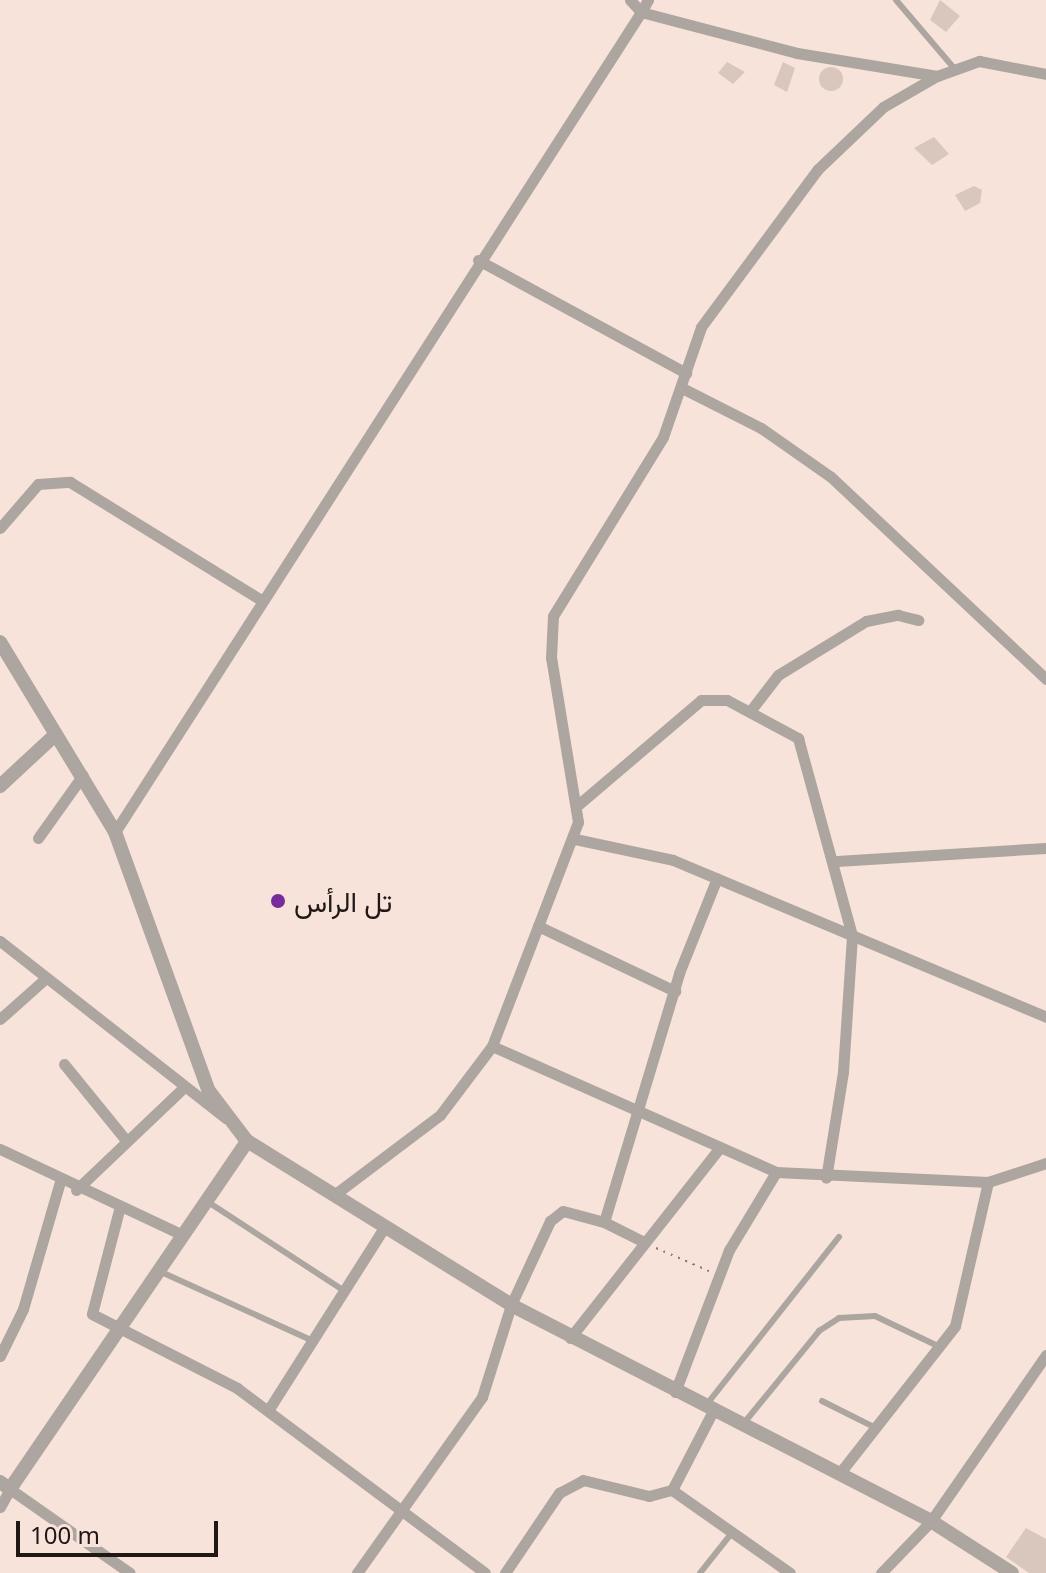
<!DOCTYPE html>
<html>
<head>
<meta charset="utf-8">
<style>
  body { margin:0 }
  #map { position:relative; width:1046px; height:1573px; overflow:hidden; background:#f7e3da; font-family:"Noto Sans",Vazirmatn,sans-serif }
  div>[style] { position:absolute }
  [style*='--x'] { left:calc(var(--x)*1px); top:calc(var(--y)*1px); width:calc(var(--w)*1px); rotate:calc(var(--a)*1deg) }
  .building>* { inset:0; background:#d9c6bd }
  .round { border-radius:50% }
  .path>* { height:2px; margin-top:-1px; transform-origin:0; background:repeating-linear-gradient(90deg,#887b75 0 2px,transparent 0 8px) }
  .service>* { height:6px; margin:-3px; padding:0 3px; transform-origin:3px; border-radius:3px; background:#aca5a0 }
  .minor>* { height:11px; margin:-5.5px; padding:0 5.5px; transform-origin:5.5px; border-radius:5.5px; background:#aca5a0 }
  .tertiary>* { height:14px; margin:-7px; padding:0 7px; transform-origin:7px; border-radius:7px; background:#aca5a0 }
  .dots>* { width:22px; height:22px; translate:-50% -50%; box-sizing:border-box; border:4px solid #f7e3da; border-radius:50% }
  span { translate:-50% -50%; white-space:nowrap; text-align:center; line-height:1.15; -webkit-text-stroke:6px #f7e3da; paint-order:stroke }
  .poi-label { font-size:28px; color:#1f1815 }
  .left { translate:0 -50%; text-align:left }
  .scale { position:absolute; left:16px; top:1521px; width:202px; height:36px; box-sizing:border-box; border:4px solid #1f1815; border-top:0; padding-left:10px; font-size:24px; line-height:28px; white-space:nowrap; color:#1f1815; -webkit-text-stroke:6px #f7e3da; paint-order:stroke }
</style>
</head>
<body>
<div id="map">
  <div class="building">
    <i style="clip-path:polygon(940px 0,960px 16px,946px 32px,930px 20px)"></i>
    <i style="clip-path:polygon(727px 62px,745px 72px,733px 84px,718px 73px)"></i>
    <i style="clip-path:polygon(783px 62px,795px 68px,787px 92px,774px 85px)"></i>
    <i class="round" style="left:819px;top:67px;width:24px;height:24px"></i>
    <i style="clip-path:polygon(934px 137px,949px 154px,932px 165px,914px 148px)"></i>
    <i style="clip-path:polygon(974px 186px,982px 190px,980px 203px,965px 211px,955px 195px)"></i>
    <i style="clip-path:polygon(1026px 1528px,1046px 1539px,1046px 1573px,1029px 1573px,1006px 1557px)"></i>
  </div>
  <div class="path">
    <i style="--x:656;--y:1248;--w:58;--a:23.5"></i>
  </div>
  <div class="service">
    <i style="--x:896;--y:0;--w:88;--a:49.6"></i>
    <i style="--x:208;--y:1202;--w:161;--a:33.1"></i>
    <i style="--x:159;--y:1271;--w:165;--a:24.4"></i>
    <i style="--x:822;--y:1401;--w:60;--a:26.6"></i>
    <i style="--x:707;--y:1404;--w:213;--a:-51.7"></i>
    <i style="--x:744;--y:1423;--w:119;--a:-50.8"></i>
    <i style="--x:819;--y:1331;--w:24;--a:-33"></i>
    <i style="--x:839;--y:1318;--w:36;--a:-3"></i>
    <i style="--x:875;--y:1316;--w:72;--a:25.5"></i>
    <i style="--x:700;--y:1573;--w:50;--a:-51.5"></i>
  </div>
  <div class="minor">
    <i style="--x:630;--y:0;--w:16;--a:47"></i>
    <i style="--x:641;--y:12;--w:14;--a:-60"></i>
    <i style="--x:478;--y:260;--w:237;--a:28.5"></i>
    <i style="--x:684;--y:389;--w:86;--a:26.9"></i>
    <i style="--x:761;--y:428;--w:85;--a:35"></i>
    <i style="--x:831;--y:477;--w:295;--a:43.2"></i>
    <i style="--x:0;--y:528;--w:58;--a:-49.2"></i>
    <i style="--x:38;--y:484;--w:32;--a:-4"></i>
    <i style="--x:70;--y:482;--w:225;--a:31.7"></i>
    <i style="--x:751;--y:710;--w:44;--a:-52.4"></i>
    <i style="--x:778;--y:675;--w:103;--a:-31.5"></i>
    <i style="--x:866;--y:621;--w:33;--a:-11"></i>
    <i style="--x:898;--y:615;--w:21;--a:14"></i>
    <i style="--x:579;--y:804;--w:160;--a:-40.4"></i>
    <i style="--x:701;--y:700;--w:26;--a:0"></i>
    <i style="--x:727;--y:700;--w:81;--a:28.2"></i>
    <i style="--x:798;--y:738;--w:205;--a:74.7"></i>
    <i style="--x:852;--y:936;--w:136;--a:93.8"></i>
    <i style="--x:843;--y:1072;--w:107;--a:99.1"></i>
    <i style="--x:115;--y:832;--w:974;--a:-57.32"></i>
    <i style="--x:641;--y:12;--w:161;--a:14.7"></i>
    <i style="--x:797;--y:53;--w:142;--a:9.3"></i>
    <i style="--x:937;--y:76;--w:45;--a:-19.7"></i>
    <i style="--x:979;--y:61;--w:68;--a:11"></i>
    <i style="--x:38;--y:838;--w:77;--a:-54.5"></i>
    <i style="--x:575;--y:839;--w:100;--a:12.1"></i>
    <i style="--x:673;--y:860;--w:405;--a:22.8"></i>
    <i style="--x:837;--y:861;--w:209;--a:-3.6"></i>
    <i style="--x:538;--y:926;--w:152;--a:25.4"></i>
    <i style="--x:0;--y:941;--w:287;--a:38.1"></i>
    <i style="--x:0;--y:1019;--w:62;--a:-41.7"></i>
    <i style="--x:492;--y:1046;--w:311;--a:23.9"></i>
    <i style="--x:776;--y:1172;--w:212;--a:2.7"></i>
    <i style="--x:988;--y:1182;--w:61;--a:-18.1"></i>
    <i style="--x:64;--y:1064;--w:97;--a:50.9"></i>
    <i style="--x:0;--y:1149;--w:202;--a:25.2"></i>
    <i style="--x:76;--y:1190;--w:148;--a:-43.6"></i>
    <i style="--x:334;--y:1195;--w:133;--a:-37"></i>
    <i style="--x:440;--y:1115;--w:86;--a:-53"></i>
    <i style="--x:492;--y:1046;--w:240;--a:-69"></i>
    <i style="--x:578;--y:822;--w:166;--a:-99.3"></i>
    <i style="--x:551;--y:658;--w:42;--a:-87.3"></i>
    <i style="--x:553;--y:616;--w:210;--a:-58.4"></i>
    <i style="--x:663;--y:437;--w:116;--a:-70.9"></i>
    <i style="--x:701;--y:327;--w:197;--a:-53.5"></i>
    <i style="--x:818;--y:169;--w:90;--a:-43.6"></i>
    <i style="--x:883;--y:107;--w:62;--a:-29.9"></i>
    <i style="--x:119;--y:1210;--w:107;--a:104.6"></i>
    <i style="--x:92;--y:1314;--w:163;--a:27"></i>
    <i style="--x:237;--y:1388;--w:309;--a:36.7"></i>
    <i style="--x:604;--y:1222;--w:45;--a:26.6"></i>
    <i style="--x:570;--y:1338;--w:239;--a:-51.8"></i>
    <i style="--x:0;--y:1356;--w:52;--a:-63.9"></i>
    <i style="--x:23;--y:1309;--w:132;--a:-73.8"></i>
    <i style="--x:675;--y:1392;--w:152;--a:-69.2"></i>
    <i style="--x:729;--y:1250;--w:91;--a:-58.9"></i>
    <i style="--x:269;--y:1409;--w:217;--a:-57.6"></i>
    <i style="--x:839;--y:1474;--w:188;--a:-51.9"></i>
    <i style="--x:955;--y:1326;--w:148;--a:-77.1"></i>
    <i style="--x:672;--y:1490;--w:89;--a:-62.6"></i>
    <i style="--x:0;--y:1507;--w:21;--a:-61"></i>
    <i style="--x:10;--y:1489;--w:146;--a:35"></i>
    <i style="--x:357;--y:1573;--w:216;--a:-54.6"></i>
    <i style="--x:482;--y:1397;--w:96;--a:-72.5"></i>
    <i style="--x:511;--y:1305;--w:93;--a:-65.1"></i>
    <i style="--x:550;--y:1221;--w:16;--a:-38"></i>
    <i style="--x:563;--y:1211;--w:42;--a:15"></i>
    <i style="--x:604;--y:1222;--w:260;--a:-73.2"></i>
    <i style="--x:679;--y:973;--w:102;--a:-68.2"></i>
    <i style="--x:505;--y:1573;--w:97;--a:-56"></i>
    <i style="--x:559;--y:1493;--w:27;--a:-28"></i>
    <i style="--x:583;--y:1480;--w:68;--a:13.6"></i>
    <i style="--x:649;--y:1496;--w:24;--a:-15"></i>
    <i style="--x:672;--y:1490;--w:144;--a:35.1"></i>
    <i style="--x:881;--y:1573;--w:72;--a:-46.1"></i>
    <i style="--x:931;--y:1521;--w:202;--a:-55.3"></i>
  </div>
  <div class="tertiary">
    <i style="--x:0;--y:642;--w:222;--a:58.8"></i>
    <i style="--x:115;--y:832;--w:276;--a:70.1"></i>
    <i style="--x:209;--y:1091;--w:63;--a:52.8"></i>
    <i style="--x:247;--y:1141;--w:311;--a:31.8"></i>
    <i style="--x:511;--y:1305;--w:472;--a:27.2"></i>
    <i style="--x:931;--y:1521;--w:96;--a:32.7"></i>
    <i style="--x:0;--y:786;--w:76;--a:-42.9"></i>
    <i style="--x:0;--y:1482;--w:12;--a:35"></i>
    <i style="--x:10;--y:1489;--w:421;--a:-55.7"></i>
  </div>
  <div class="dots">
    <i style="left:278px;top:901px;background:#782b9d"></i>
  </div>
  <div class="poi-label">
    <span class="left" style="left:294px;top:901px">تل الرأس</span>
  </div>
  <div class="scale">100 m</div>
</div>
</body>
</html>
